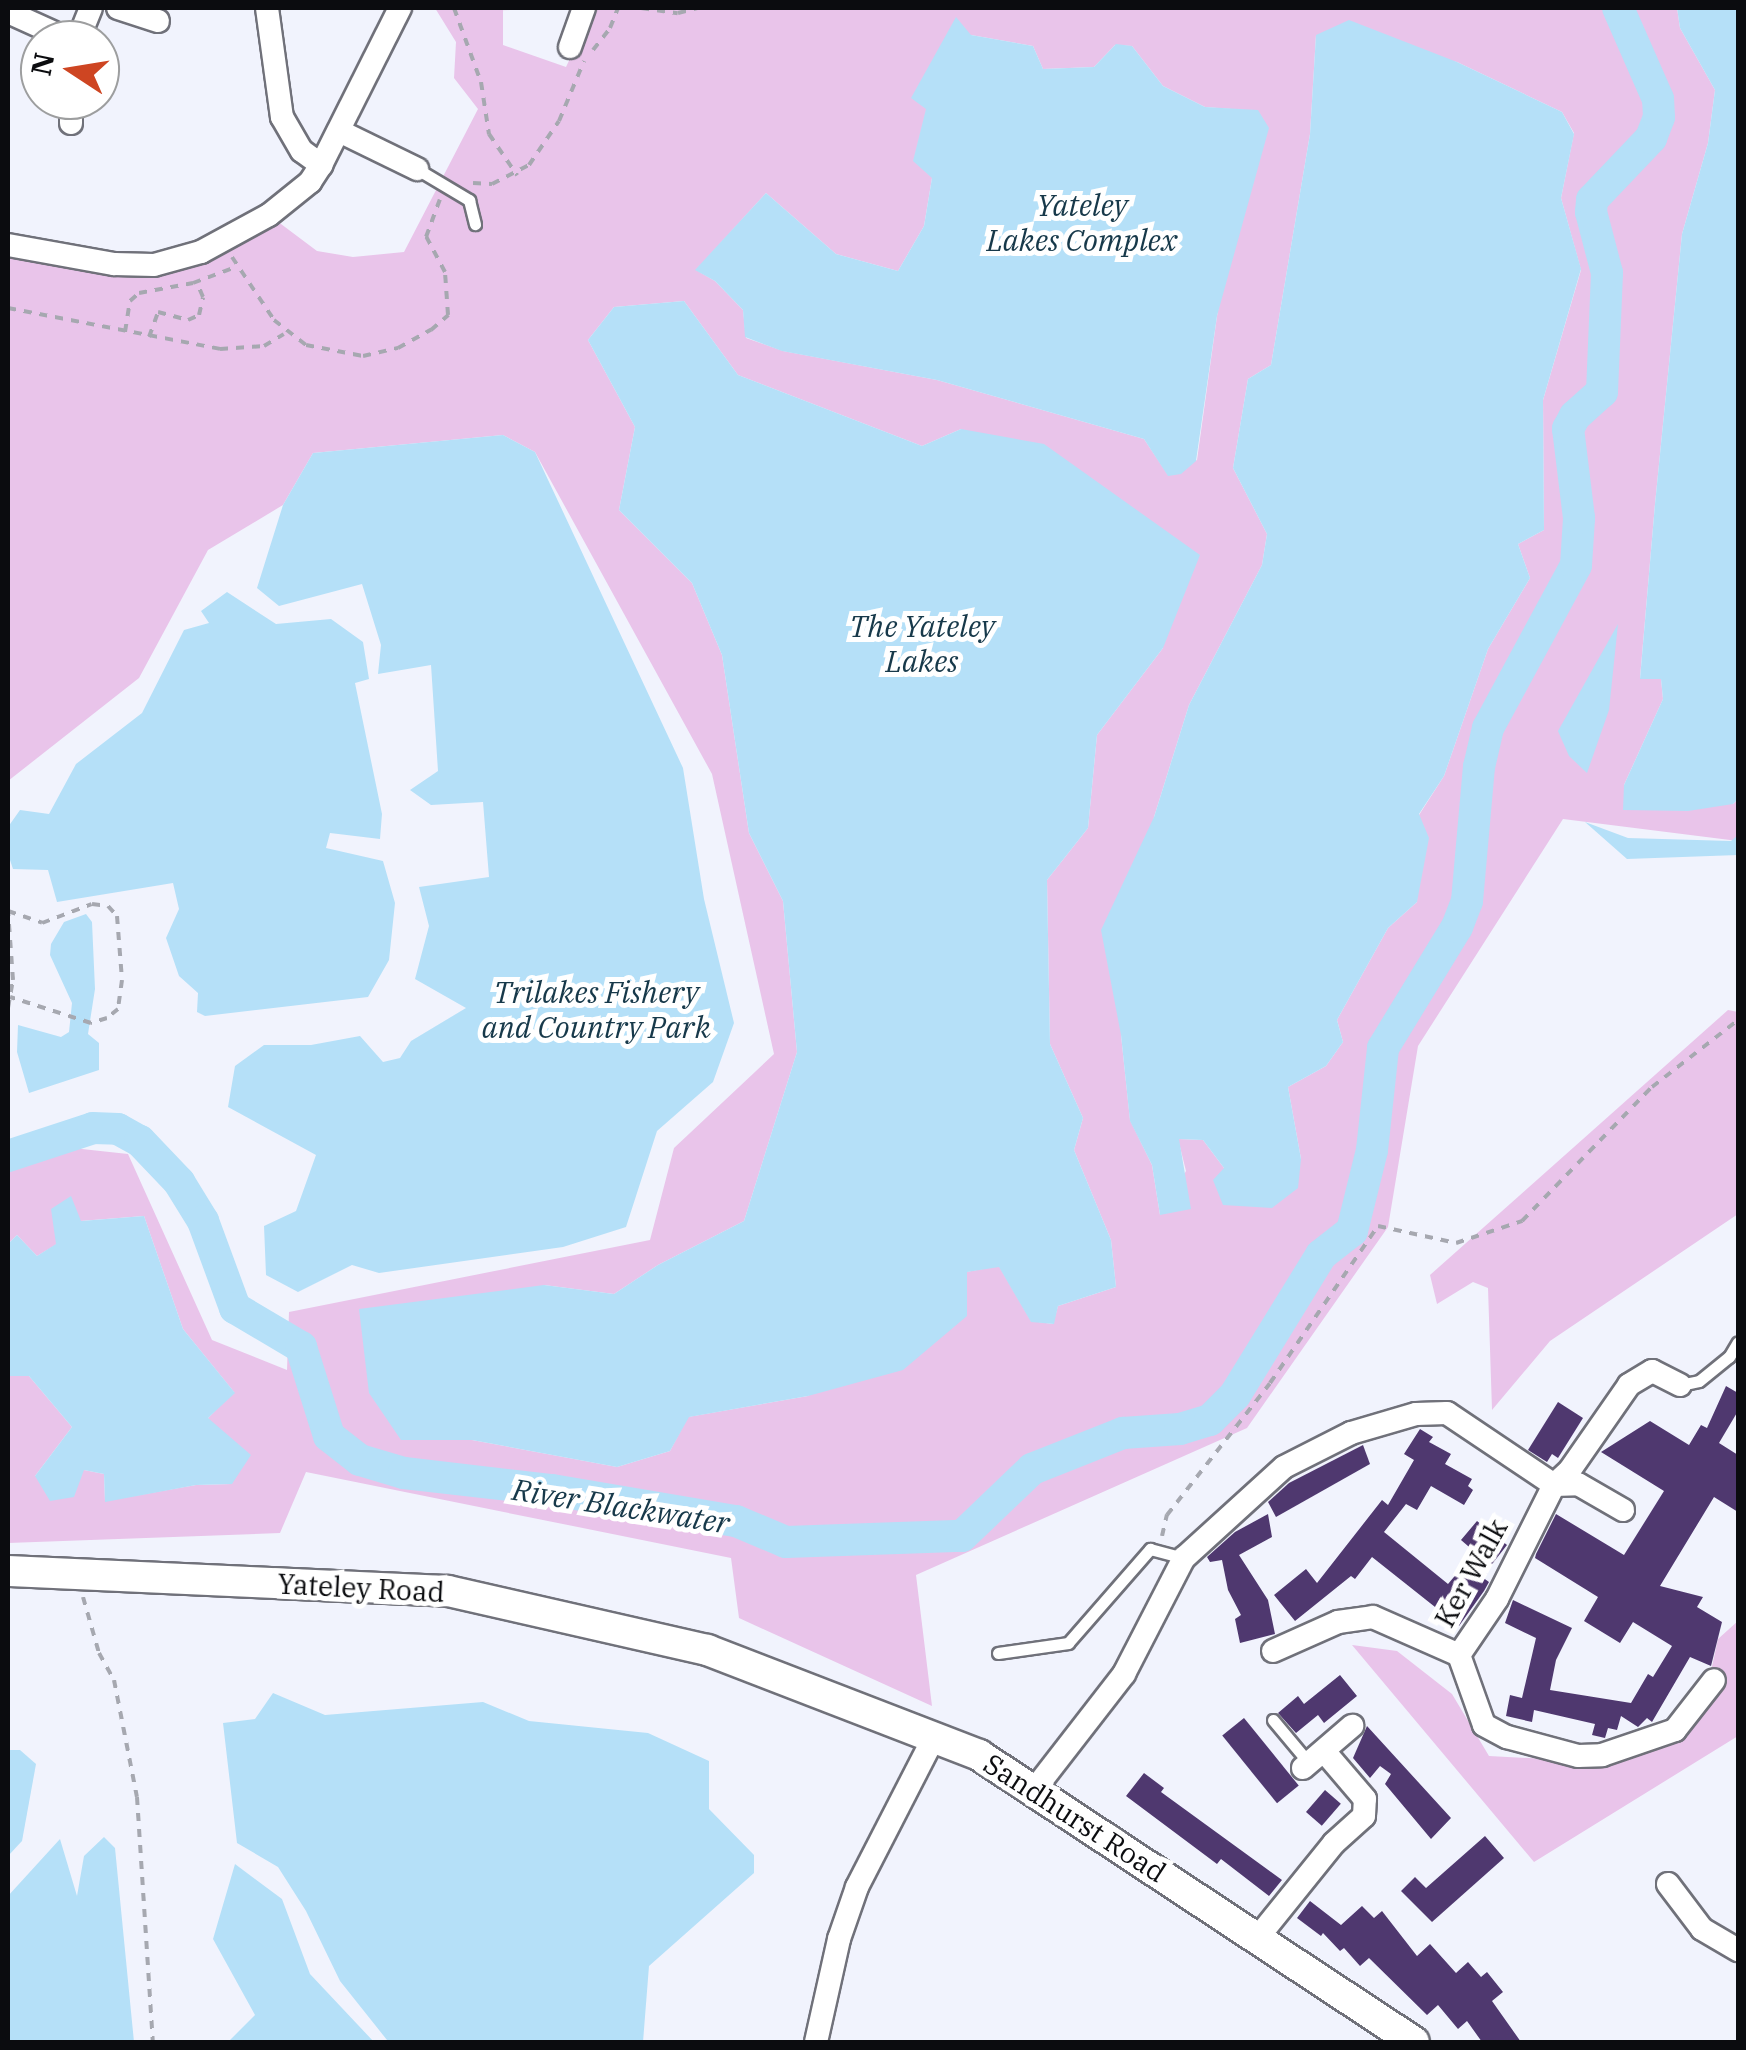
<!DOCTYPE html>
<html>
<head>
<meta charset="utf-8">
<style>
  body { margin:0 }
  #map { position:relative; width:1746px; height:2050px; overflow:hidden; background:#f1f3fd; font-family:"IBM Plex Serif",serif }
  div>[style] { position:absolute }
  [style*='--x'] { left:calc(var(--x)*1px); top:calc(var(--y)*1px); width:calc(var(--w)*1px); rotate:calc(var(--a)*1deg) }
  .green>* { inset:0; background:#e9c4ea }
  .water>* { inset:0; background:#b5e0f8 }
  .river>* { height:32px; margin:-16px; padding:0 16px; transform-origin:16px; border-radius:16px; background:#b5e0f8 }
  .building>* { inset:0; background:#4f386f; transform-origin:0 0 }
  .path>* { height:4px; margin-top:-2px; transform-origin:0; background:repeating-linear-gradient(90deg,#a6a8b0 0 8px,transparent 0 16px) }
  .roads { filter:drop-shadow(2px 0 #70717a) drop-shadow(-2px 0 #70717a) drop-shadow(0 2px #70717a) drop-shadow(0 -2px #70717a) }
  .lane>* { height:11px; margin:-5.5px; padding:0 5.5px; transform-origin:5.5px; border-radius:5.5px; background:#fff }
  .street>* { height:22px; margin:-11px; padding:0 11px; transform-origin:11px; border-radius:11px; background:#fff }
  .secondary>* { height:30px; margin:-15px; padding:0 15px; transform-origin:15px; border-radius:15px; background:#fff }
  span { translate:-50% -50%; white-space:nowrap; text-align:center; line-height:1.15; -webkit-text-stroke:10px #fff; paint-order:stroke }
  .street-label { font-size:28px; color:#0b0c0f }
  .water-label { font-size:30px; color:#17394a; font-style:italic }
  .frame { position:absolute; inset:0; border:10px solid #0b0c0f; pointer-events:none }
  .north { position:absolute; left:20px; top:20px; width:100px; height:100px; box-sizing:border-box; background:#fff; border:2px solid #9d9e9f; border-radius:50%; rotate:282deg; font-size:28px; font-weight:700; line-height:40px; text-align:center; color:#0b0c0f }
  .north::after { content:''; display:block; margin:auto; width:35px; height:45px; background:#ce4522; clip-path:polygon(50% 0,100% 100%,50% 72%,0 100%) }
</style>
</head>
<body>
<div id="map">
  <div class="green">
    <i style="clip-path:polygon(evenodd,435px 8px,503px 8px,503px 45px,566px 67px,594px 8px,1677px 8px,1680px 28px,1715px 90px,1708px 143px,1682px 234px,1655px 504px,1640px 678px,1661px 679px,1663px 699px,1624px 785px,1733px 804px,1738px 799px,1738px 841px,1563px 819px,1418px 1046px,1388px 1227px,1247px 1428px,916px 1575px,932px 1706px,739px 1618px,731px 1558px,306px 1472px,280px 1533px,8px 1543px,8px 1376px,29px 1376px,72px 1427px,35px 1476px,84px 1470px,104px 1474px,105px 1501px,196px 1485px,231px 1484px,208px 1418px,234px 1392px,183px 1329px,144px 1216px,80px 1221px,70px 1197px,57px 1244px,37px 1256px,17px 1235px,8px 1244px,8px 1141px,128px 1154px,212px 1340px,287px 1370px,289px 1312px,650px 1240px,674px 1148px,774px 1054px,712px 774px,535px 452px,503px 435px,313px 453px,283px 505px,208px 550px,139px 678px,8px 781px,8px 245px,154px 265px,269px 215px,317px 251px,353px 257px,404px 252px,478px 109px,454px 78px,456px 42px,435px 8px,971px 35px,1033px 46px,1043px 69px,1094px 67px,1115px 45px,1132px 46px,1163px 86px,1205px 107px,1258px 111px,1217px 316px,1197px 460px,1168px 475px,1144px 439px,937px 380px,783px 351px,746px 338px,743px 310px,715px 281px,696px 270px,766px 193px,836px 254px,898px 271px,924px 226px,932px 178px,926px 109px,971px 35px,435px 8px,1316px 35px,1457px 62px,1562px 112px,1574px 133px,1561px 198px,1581px 270px,1543px 400px,1544px 530px,1518px 544px,1530px 578px,1488px 649px,1444px 776px,1419px 815px,1417px 902px,1388px 928px,1337px 1020px,1343px 1042px,1326px 1066px,1288px 1087px,1301px 1159px,1224px 1168px,1203px 1140px,1178px 1139px,1186px 1171px,1160px 1215px,1152px 1165px,1130px 1120px,1121px 1035px,1154px 817px,1189px 705px,1262px 565px,1267px 534px,1233px 468px,1248px 379px,1271px 365px,1310px 134px,1316px 35px,435px 8px,684px 301px,738px 375px,922px 446px,961px 429px,1163px 648px,1097px 735px,1088px 828px,1047px 880px,1050px 1044px,1083px 1118px,1074px 1150px,1111px 1240px,1116px 1287px,1058px 1306px,1053px 1324px,1031px 1321px,999px 1266px,966px 1272px,808px 1396px,688px 1417px,670px 1451px,617px 1467px,472px 1440px,401px 1440px,544px 1285px,614px 1294px,658px 1265px,744px 1221px,797px 1052px,783px 901px,749px 833px,722px 655px,692px 583px,619px 510px,635px 427px,588px 340px,614px 307px,684px 301px)"></i>
    <i style="clip-path:polygon(1728px 1010px,1738px 1012px,1738px 1214px,1550px 1341px,1492px 1410px,1488px 1288px,1473px 1282px,1437px 1304px,1430px 1275px)"></i>
    <i style="clip-path:polygon(1738px 1621px,1738px 1736px,1534px 1862px,1352px 1645px,1397px 1651px,1452px 1694px,1489px 1756px,1603px 1762px,1704px 1703px,1718px 1639px)"></i>
  </div>
  <div class="water">
    <i style="clip-path:polygon(1677px 8px,1738px 8px,1738px 799px,1733px 804px,1688px 811px,1623px 810px,1624px 785px,1663px 699px,1661px 679px,1640px 679px,1655px 504px,1682px 234px,1708px 143px,1715px 90px,1680px 28px)"></i>
    <i style="clip-path:polygon(956px 17px,971px 35px,1033px 46px,1043px 69px,1094px 67px,1116px 44px,1132px 46px,1163px 86px,1205px 107px,1258px 110px,1269px 128px,1217px 316px,1196px 461px,1181px 474px,1168px 476px,1144px 439px,937px 380px,782px 351px,745px 337px,743px 310px,715px 281px,695px 270px,766px 193px,836px 254px,898px 271px,924px 226px,932px 178px,913px 161px,926px 109px,911px 98px)"></i>
    <i style="clip-path:polygon(1349px 20px,1457px 62px,1562px 112px,1574px 134px,1561px 198px,1581px 269px,1543px 400px,1544px 530px,1518px 544px,1530px 578px,1488px 649px,1444px 776px,1419px 814px,1429px 838px,1417px 902px,1388px 928px,1337px 1020px,1343px 1042px,1326px 1066px,1288px 1087px,1301px 1159px,1298px 1188px,1272px 1208px,1223px 1205px,1213px 1180px,1224px 1168px,1203px 1140px,1179px 1139px,1191px 1209px,1160px 1215px,1152px 1165px,1130px 1121px,1121px 1035px,1101px 930px,1154px 817px,1189px 705px,1262px 565px,1267px 534px,1233px 468px,1248px 379px,1271px 365px,1310px 134px,1316px 35px)"></i>
    <i style="clip-path:polygon(684px 301px,738px 375px,922px 446px,961px 429px,1044px 444px,1200px 555px,1163px 648px,1097px 735px,1088px 828px,1047px 880px,1050px 1044px,1083px 1118px,1074px 1150px,1111px 1240px,1116px 1287px,1058px 1306px,1054px 1324px,1031px 1322px,999px 1267px,967px 1272px,967px 1316px,903px 1370px,808px 1396px,689px 1417px,670px 1451px,617px 1467px,472px 1440px,401px 1440px,369px 1393px,359px 1309px,544px 1285px,614px 1294px,658px 1265px,744px 1221px,797px 1052px,783px 901px,749px 833px,722px 655px,692px 583px,619px 510px,635px 427px,588px 340px,614px 307px)"></i>
    <i style="clip-path:polygon(503px 435px,535px 452px,683px 768px,704px 899px,734px 1023px,713px 1082px,657px 1131px,626px 1227px,563px 1247px,379px 1273px,352px 1265px,298px 1292px,266px 1275px,264px 1226px,296px 1211px,316px 1155px,228px 1107px,235px 1066px,264px 1045px,311px 1045px,360px 1036px,383px 1062px,400px 1058px,411px 1041px,466px 1008px,415px 979px,429px 926px,419px 887px,489px 877px,483px 802px,431px 805px,410px 790px,438px 771px,431px 665px,378px 674px,381px 645px,362px 584px,279px 606px,257px 588px,283px 505px,313px 453px)"></i>
    <i style="clip-path:polygon(227px 592px,276px 624px,331px 619px,363px 642px,369px 679px,355px 683px,382px 814px,380px 839px,330px 833px,326px 848px,383px 861px,395px 903px,389px 960px,368px 997px,205px 1016px,197px 1012px,198px 993px,179px 976px,166px 938px,179px 909px,173px 883px,57px 902px,48px 870px,13px 869px,8px 854px,8px 827px,20px 810px,49px 814px,76px 764px,142px 713px,184px 630px,209px 623px,201px 611px)"></i>
    <i style="clip-path:polygon(1618px 624px,1609px 710px,1587px 773px,1569px 756px,1558px 731px)"></i>
    <i style="clip-path:polygon(1585px 822px,1628px 838px,1731px 841px,1738px 835px,1738px 855px,1627px 859px)"></i>
    <i style="clip-path:polygon(86px 914px,92px 922px,95px 989px,88px 1034px,99px 1043px,99px 1070px,29px 1093px,17px 1052px,18px 1025px,61px 1037px,69px 1032px,72px 1003px,50px 955px,51px 944px,64px 922px)"></i>
    <i style="clip-path:polygon(71px 1196px,81px 1221px,144px 1216px,183px 1329px,235px 1393px,208px 1418px,251px 1455px,232px 1484px,196px 1485px,105px 1502px,104px 1474px,84px 1470px,74px 1497px,50px 1501px,35px 1476px,72px 1427px,29px 1376px,8px 1376px,8px 1244px,17px 1235px,37px 1256px,56px 1244px,51px 1209px)"></i>
    <i style="clip-path:polygon(273px 1693px,325px 1715px,483px 1702px,529px 1721px,648px 1733px,709px 1761px,709px 1809px,754px 1855px,754px 1873px,649px 1966px,643px 2042px,376px 2042px,387px 2040px,340px 1981px,306px 1911px,278px 1867px,237px 1843px,223px 1723px,255px 1719px)"></i>
    <i style="clip-path:polygon(8px 1750px,20px 1750px,36px 1764px,22px 1841px,8px 1856px)"></i>
    <i style="clip-path:polygon(104px 1837px,115px 1848px,134px 2042px,8px 2042px,8px 1896px,60px 1839px,77px 1896px,84px 1856px)"></i>
    <i style="clip-path:polygon(235px 1864px,282px 1899px,310px 1974px,374px 2042px,228px 2042px,255px 2015px,213px 1939px)"></i>
  </div>
  <div class="river">
    <i style="--x:8;--y:1156;--w:89;--a:-18.2"></i>
    <i style="--x:93;--y:1128;--w:25;--a:2"></i>
    <i style="--x:118;--y:1129;--w:25;--a:29"></i>
    <i style="--x:140;--y:1141;--w:57;--a:46.4"></i>
    <i style="--x:179;--y:1182;--w:46;--a:58.4"></i>
    <i style="--x:203;--y:1221;--w:93;--a:69.8"></i>
    <i style="--x:235;--y:1308;--w:77;--a:30.6"></i>
    <i style="--x:301;--y:1347;--w:93;--a:72.5"></i>
    <i style="--x:329;--y:1436;--w:39;--a:38"></i>
    <i style="--x:360;--y:1460;--w:46;--a:16.5"></i>
    <i style="--x:404;--y:1473;--w:149;--a:6.6"></i>
    <i style="--x:552;--y:1490;--w:187;--a:9.6"></i>
    <i style="--x:736;--y:1521;--w:54;--a:22.8"></i>
    <i style="--x:786;--y:1542;--w:176;--a:-2"></i>
    <i style="--x:962;--y:1536;--w:97;--a:-43.7"></i>
    <i style="--x:1032;--y:1469;--w:98;--a:-21.6"></i>
    <i style="--x:1123;--y:1433;--w:57;--a:-4"></i>
    <i style="--x:1180;--y:1429;--w:31;--a:-17"></i>
    <i style="--x:1210;--y:1420;--w:35;--a:-45"></i>
    <i style="--x:1235;--y:1395;--w:164;--a:-58.4"></i>
    <i style="--x:1321;--y:1255;--w:39;--a:-38"></i>
    <i style="--x:1352;--y:1231;--w:83;--a:-76.1"></i>
    <i style="--x:1372;--y:1150;--w:103;--a:-83.8"></i>
    <i style="--x:1383;--y:1048;--w:142;--a:-58.6"></i>
    <i style="--x:1457;--y:927;--w:28;--a:-69"></i>
    <i style="--x:1467;--y:901;--w:135;--a:-84.9"></i>
    <i style="--x:1479;--y:767;--w:40;--a:-77"></i>
    <i style="--x:1488;--y:728;--w:185;--a:-61.6"></i>
    <i style="--x:1576;--y:565;--w:47;--a:-86.3"></i>
    <i style="--x:1579;--y:518;--w:90;--a:-97"></i>
    <i style="--x:1568;--y:429;--w:15;--a:-62"></i>
    <i style="--x:1575;--y:416;--w:36;--a:-42"></i>
    <i style="--x:1602;--y:392;--w:119;--a:-87.6"></i>
    <i style="--x:1607;--y:273;--w:63;--a:-104.7"></i>
    <i style="--x:1591;--y:212;--w:12;--a:-85"></i>
    <i style="--x:1592;--y:200;--w:86;--a:-46.4"></i>
    <i style="--x:1651;--y:138;--w:22;--a:-69"></i>
    <i style="--x:1659;--y:117;--w:18;--a:-93"></i>
    <i style="--x:1658;--y:99;--w:99;--a:-113.7"></i>
  </div>
  <div class="building">
    <i style="clip-path:polygon(1726px 1386px,1738px 1393px,1738px 1411px,1719px 1443px,1738px 1455px,1738px 1512px,1714px 1497px,1660px 1586px,1703px 1597px,1697px 1607px,1722px 1622px,1711px 1666px,1690px 1657px,1652px 1722px,1647px 1718px,1638px 1727px,1621px 1716px,1617px 1730px,1608px 1728px,1605px 1738px,1592px 1735px,1595px 1724px,1534px 1710px,1532px 1722px,1506px 1716px,1510px 1695px,1522px 1698px,1536px 1638px,1505px 1623px,1513px 1600px,1572px 1628px,1556px 1660px,1550px 1690px,1631px 1703px,1648px 1674px,1653px 1677px,1672px 1646px,1633px 1622px,1620px 1643px,1584px 1621px,1598px 1597px,1535px 1558px,1536px 1554px,1556px 1514px,1624px 1555px,1664px 1491px,1601px 1452px,1650px 1421px,1689px 1445px,1701px 1425px,1707px 1428px)"></i>
    <i style="clip-path:polygon(1558px 1402px,1583px 1418px,1558px 1458px,1552px 1454px,1547px 1462px,1528px 1450px)"></i>
    <i style="clip-path:polygon(1420px 1429px,1433px 1437px,1429px 1442px,1451px 1454px,1445px 1464px,1472px 1479px,1468px 1486px,1473px 1490px,1464px 1505px,1431px 1486px,1417px 1510px,1406px 1504px,1384px 1532px,1448px 1584px,1475px 1552px,1461px 1540px,1477px 1521px,1507px 1545px,1482px 1577px,1489px 1582px,1484px 1591px,1459px 1626px,1372px 1557px,1355px 1579px,1351px 1576px,1295px 1621px,1274px 1595px,1306px 1569px,1317px 1583px,1382px 1500px,1388px 1505px,1414px 1460px,1404px 1454px)"></i>
    <i style="clip-path:polygon(1363px 1445px,1370px 1464px,1276px 1517px,1268px 1502px,1289px 1483px)"></i>
    <i style="clip-path:polygon(1268px 1514px,1272px 1537px,1239px 1555px,1268px 1600px,1275px 1634px,1240px 1643px,1235px 1619px,1241px 1615px,1228px 1590px,1222px 1560px,1210px 1562px,1207px 1557px,1235px 1532px)"></i>
    <i style="clip-path:polygon(1340px 1675px,1357px 1696px,1324px 1723px,1318px 1715px,1296px 1733px,1278px 1713px,1298px 1696px,1304px 1704px)"></i>
    <i style="left:1244px;top:1718px;width:87px;height:28px;rotate:51deg"></i>
    <i style="clip-path:polygon(1367px 1726px,1451px 1818px,1431px 1839px,1385px 1784px,1391px 1774px,1380px 1766px,1370px 1778px,1353px 1758px)"></i>
    <i style="clip-path:polygon(1144px 1773px,1164px 1788px,1161px 1792px,1282px 1880px,1269px 1896px,1221px 1859px,1217px 1864px,1126px 1796px)"></i>
    <i style="left:1325px;top:1790px;width:21px;height:29px;rotate:41deg"></i>
    <i style="clip-path:polygon(1485px 1836px,1504px 1858px,1432px 1922px,1401px 1891px,1415px 1877px,1426px 1888px)"></i>
    <i style="clip-path:polygon(1310px 1901px,1341px 1925px,1362px 1906px,1374px 1918px,1382px 1911px,1417px 1956px,1430px 1944px,1456px 1973px,1468px 1962px,1481px 1977px,1487px 1972px,1503px 1992px,1492px 2001px,1521px 2042px,1482px 2042px,1467px 2021px,1458px 2029px,1438px 2005px,1427px 2015px,1369px 1958px,1360px 1966px,1344px 1948px,1340px 1951px,1323px 1933px,1321px 1936px,1297px 1918px)"></i>
  </div>
  <div class="path">
    <i style="--x:454;--y:8;--w:79;--a:70"></i>
    <i style="--x:481;--y:82;--w:53;--a:81.3"></i>
    <i style="--x:489;--y:134;--w:50;--a:55.7"></i>
    <i style="--x:641;--y:8;--w:37;--a:8"></i>
    <i style="--x:678;--y:13;--w:21;--a:-14"></i>
    <i style="--x:593;--y:50;--w:28;--a:-52"></i>
    <i style="--x:610;--y:28;--w:22;--a:-68"></i>
    <i style="--x:473;--y:183;--w:19;--a:3"></i>
    <i style="--x:492;--y:184;--w:42;--a:-27.2"></i>
    <i style="--x:529;--y:165;--w:53;--a:-55.7"></i>
    <i style="--x:559;--y:121;--w:65;--a:-67.4"></i>
    <i style="--x:232;--y:257;--w:76;--a:56.3"></i>
    <i style="--x:274;--y:320;--w:41;--a:38"></i>
    <i style="--x:306;--y:345;--w:58;--a:10.9"></i>
    <i style="--x:363;--y:356;--w:36;--a:-13"></i>
    <i style="--x:398;--y:348;--w:38;--a:-29"></i>
    <i style="--x:431;--y:330;--w:23;--a:-41"></i>
    <i style="--x:448;--y:315;--w:43;--a:-94"></i>
    <i style="--x:445;--y:272;--w:40;--a:-118"></i>
    <i style="--x:426;--y:237;--w:40;--a:-69.8"></i>
    <i style="--x:8;--y:308;--w:216;--a:10.9"></i>
    <i style="--x:220;--y:349;--w:44;--a:-3.9"></i>
    <i style="--x:264;--y:346;--w:23;--a:-31"></i>
    <i style="--x:125;--y:332;--w:31;--a:-81"></i>
    <i style="--x:130;--y:301;--w:12;--a:-42"></i>
    <i style="--x:139;--y:293;--w:55;--a:-10.5"></i>
    <i style="--x:193;--y:283;--w:46;--a:-20.4"></i>
    <i style="--x:149;--y:337;--w:27;--a:-70"></i>
    <i style="--x:158;--y:312;--w:31;--a:15"></i>
    <i style="--x:188;--y:320;--w:12;--a:-24"></i>
    <i style="--x:199;--y:315;--w:18;--a:-77"></i>
    <i style="--x:203;--y:297;--w:15;--a:-113"></i>
    <i style="--x:8;--y:1008;--w:28;--a:-80"></i>
    <i style="--x:13;--y:980;--w:69;--a:-94.1"></i>
    <i style="--x:8;--y:911;--w:36;--a:19"></i>
    <i style="--x:42;--y:923;--w:53;--a:-20.8"></i>
    <i style="--x:92;--y:904;--w:16;--a:7"></i>
    <i style="--x:108;--y:906;--w:13;--a:48"></i>
    <i style="--x:117;--y:916;--w:64;--a:85.5"></i>
    <i style="--x:122;--y:980;--w:29;--a:98"></i>
    <i style="--x:118;--y:1009;--w:14;--a:141"></i>
    <i style="--x:107;--y:1018;--w:17;--a:163"></i>
    <i style="--x:91;--y:1023;--w:85;--a:-162.2"></i>
    <i style="--x:8;--y:1023;--w:5;--a:90"></i>
    <i style="--x:1162;--y:1536;--w:22;--a:-77"></i>
    <i style="--x:1167;--y:1515;--w:167;--a:-52"></i>
    <i style="--x:1270;--y:1383;--w:191;--a:-55.5"></i>
    <i style="--x:1378;--y:1226;--w:80;--a:12.3"></i>
    <i style="--x:1456;--y:1243;--w:70;--a:-18.4"></i>
    <i style="--x:1522;--y:1221;--w:187;--a:-45.9"></i>
    <i style="--x:1652;--y:1087;--w:109;--a:-37.9"></i>
    <i style="--x:83;--y:1597;--w:58;--a:74.1"></i>
    <i style="--x:99;--y:1653;--w:31;--a:61"></i>
    <i style="--x:114;--y:1680;--w:119;--a:78.9"></i>
    <i style="--x:137;--y:1797;--w:246;--a:86.3"></i>
  </div>
  <div class="roads">
    <div class="lane">
      <i style="--x:417;--y:169;--w:61;--a:30.8"></i>
      <i style="--x:469;--y:200;--w:25;--a:76"></i>
      <i style="--x:1680;--y:1385;--w:19;--a:-12"></i>
      <i style="--x:1699;--y:1381;--w:38;--a:-39"></i>
      <i style="--x:1729;--y:1357;--w:17;--a:-59"></i>
      <i style="--x:998;--y:1653;--w:71;--a:-8.1"></i>
      <i style="--x:1068;--y:1643;--w:125;--a:-48.9"></i>
      <i style="--x:1150;--y:1549;--w:35;--a:15"></i>
      <i style="--x:1273;--y:1720;--w:56;--a:50.1"></i>
    </div>
    <div class="street">
      <i style="--x:118;--y:8;--w:42;--a:18"></i>
      <i style="--x:267;--y:8;--w:110;--a:82.2"></i>
      <i style="--x:282;--y:117;--w:39;--a:60"></i>
      <i style="--x:302;--y:151;--w:24;--a:36"></i>
      <i style="--x:8;--y:12;--w:68;--a:24.3"></i>
      <i style="--x:78;--y:40;--w:35;--a:-68"></i>
      <i style="--x:570;--y:47;--w:41;--a:-70.3"></i>
      <i style="--x:71;--y:100;--w:23;--a:90"></i>
      <i style="--x:339;--y:131;--w:87;--a:26"></i>
      <i style="--x:8;--y:245;--w:108;--a:10.2"></i>
      <i style="--x:114;--y:264;--w:40;--a:1.4"></i>
      <i style="--x:154;--y:265;--w:49;--a:-15.5"></i>
      <i style="--x:201;--y:252;--w:77;--a:-28.6"></i>
      <i style="--x:269;--y:215;--w:53;--a:-38.8"></i>
      <i style="--x:310;--y:182;--w:20;--a:-57"></i>
      <i style="--x:321;--y:165;--w:176;--a:-63.3"></i>
      <i style="--x:1680;--y:1385;--w:31;--a:-153"></i>
      <i style="--x:1652;--y:1371;--w:27;--a:149"></i>
      <i style="--x:1629;--y:1385;--w:103;--a:124.8"></i>
      <i style="--x:1570;--y:1470;--w:22;--a:137"></i>
      <i style="--x:1554;--y:1485;--w:127;--a:116.6"></i>
      <i style="--x:1497;--y:1599;--w:68;--a:124.2"></i>
      <i style="--x:1459;--y:1655;--w:74;--a:70.3"></i>
      <i style="--x:1484;--y:1725;--w:26;--a:28"></i>
      <i style="--x:1507;--y:1737;--w:73;--a:15"></i>
      <i style="--x:1578;--y:1756;--w:24;--a:-2"></i>
      <i style="--x:1602;--y:1755;--w:77;--a:-18.9"></i>
      <i style="--x:1675;--y:1730;--w:63;--a:-52"></i>
      <i style="--x:1273;--y:1651;--w:71;--a:-24"></i>
      <i style="--x:1338;--y:1622;--w:35;--a:-8"></i>
      <i style="--x:1373;--y:1617;--w:94;--a:23.8"></i>
      <i style="--x:1303;--y:1768;--w:65;--a:-40.6"></i>
      <i style="--x:1034;--y:1790;--w:147;--a:-52.2"></i>
      <i style="--x:1124;--y:1674;--w:131;--a:-62.7"></i>
      <i style="--x:1184;--y:1558;--w:135;--a:-42.3"></i>
      <i style="--x:1284;--y:1467;--w:75;--a:-26.9"></i>
      <i style="--x:1351;--y:1433;--w:68;--a:-16.3"></i>
      <i style="--x:1416;--y:1414;--w:31;--a:-2"></i>
      <i style="--x:1447;--y:1413;--w:129;--a:33.9"></i>
      <i style="--x:1554;--y:1485;--w:24;--a:-2"></i>
      <i style="--x:1578;--y:1484;--w:52;--a:30"></i>
      <i style="--x:1668;--y:1884;--w:56;--a:52.9"></i>
      <i style="--x:1702;--y:1929;--w:42;--a:30.3"></i>
      <i style="--x:1259;--y:1936;--w:119;--a:-51.1"></i>
      <i style="--x:1334;--y:1843;--w:40;--a:-42"></i>
      <i style="--x:1364;--y:1816;--w:17;--a:-87"></i>
      <i style="--x:1365;--y:1799;--w:63;--a:-130.5"></i>
      <i style="--x:816;--y:2042;--w:106;--a:-77.4"></i>
      <i style="--x:839;--y:1939;--w:55;--a:-70.9"></i>
      <i style="--x:857;--y:1887;--w:171;--a:-62.8"></i>
    </div>
    <div class="secondary">
      <i style="--x:8;--y:1571;--w:440;--a:2.6"></i>
      <i style="--x:448;--y:1591;--w:266;--a:12.8"></i>
      <i style="--x:707;--y:1650;--w:292;--a:21.1"></i>
      <i style="--x:979;--y:1755;--w:521;--a:33.42"></i>
    </div>
  </div>
  <div class="street-label">
    <span style="left:1471px;top:1573px;rotate:-61deg">Ker Walk</span>
    <span style="left:361px;top:1588px;rotate:3deg">Yateley Road</span>
    <span style="left:1075px;top:1818px;rotate:33deg">Sandhurst Road</span>
  </div>
  <div class="water-label">
    <span style="left:1082px;top:222px">Yateley<br>Lakes Complex</span>
    <span style="left:922px;top:643px">The Yateley<br>Lakes</span>
    <span style="left:596px;top:1009px">Trilakes Fishery<br>and Country Park</span>
    <span style="left:621px;top:1506px;rotate:9deg">River Blackwater</span>
  </div>
  <div class="frame"></div>
  <div class="north">N</div>
</div>
</body>
</html>
